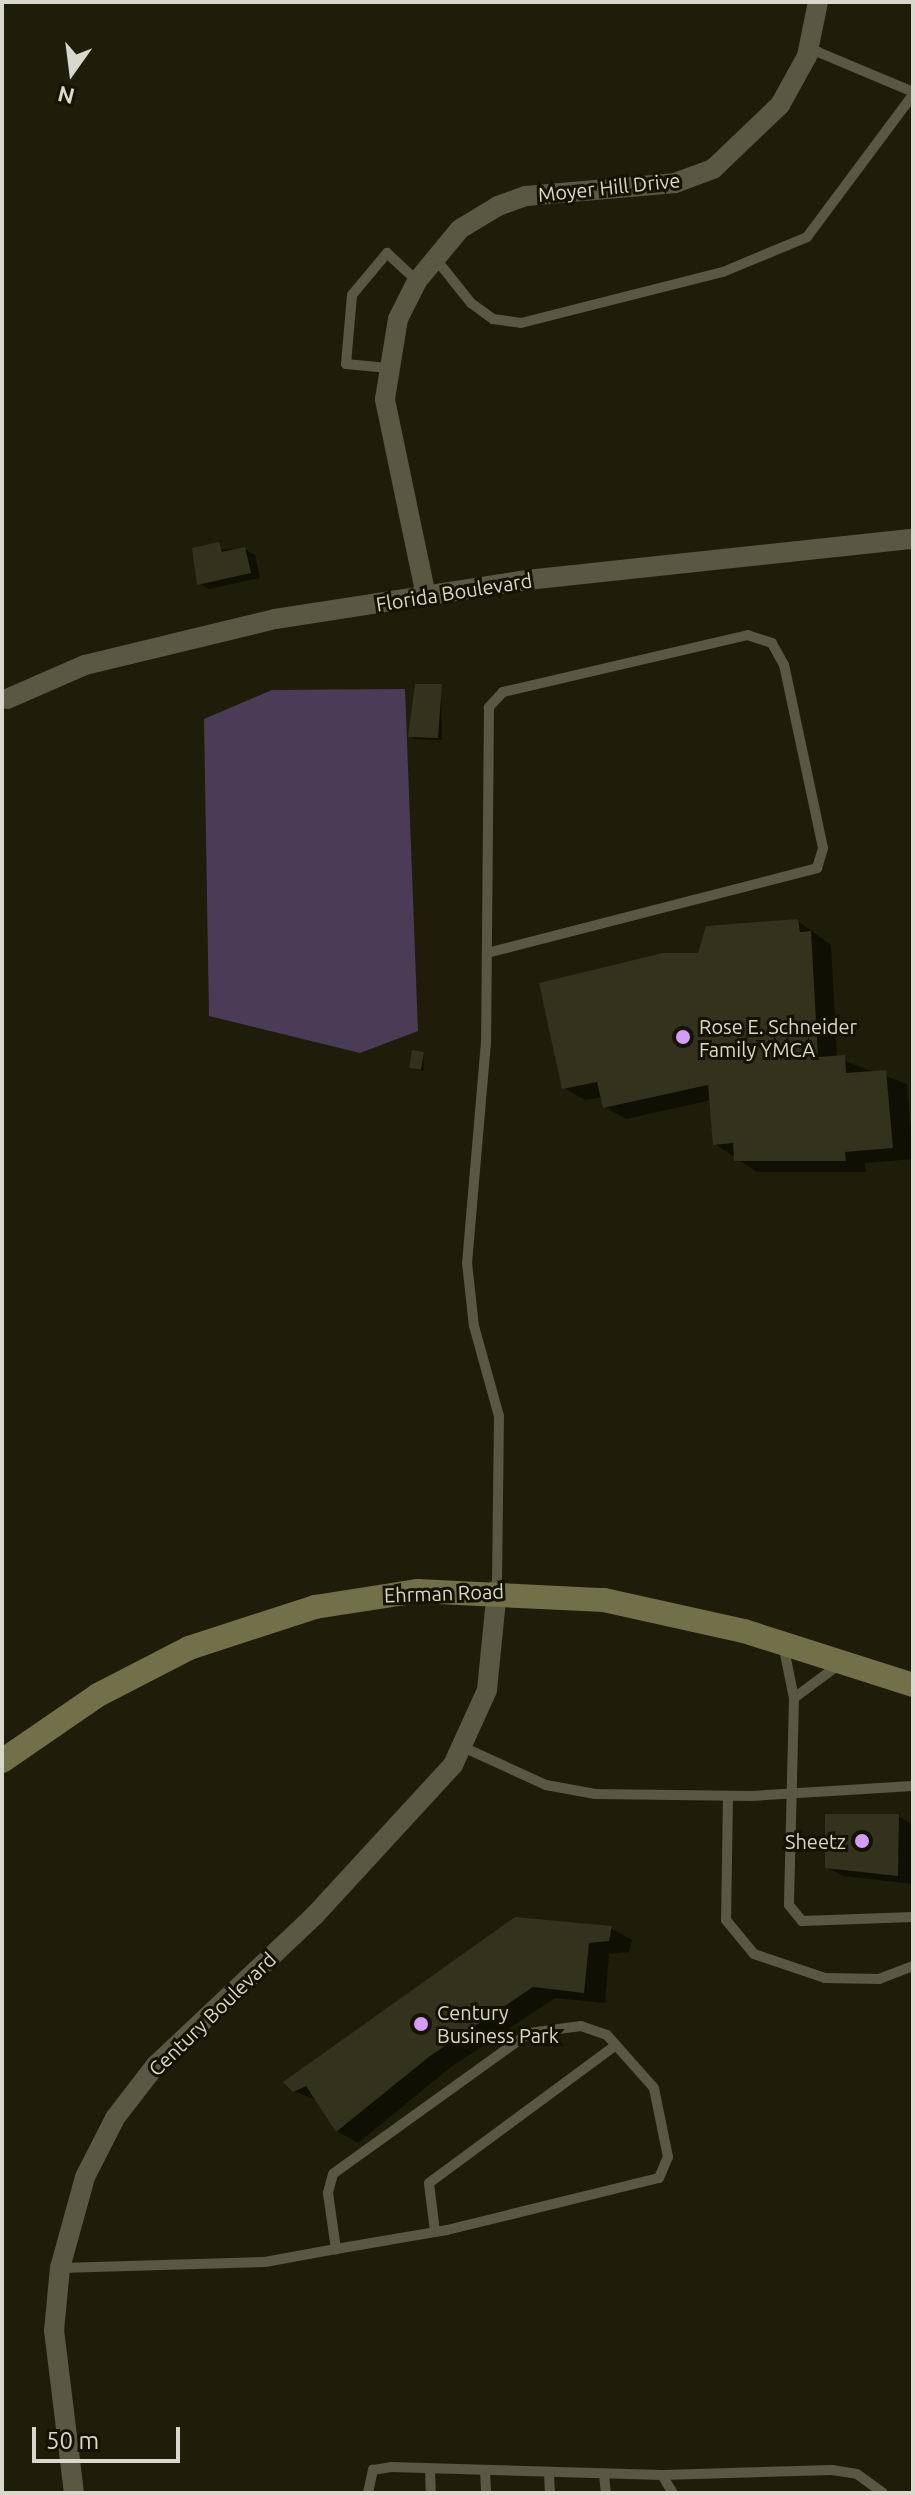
<!DOCTYPE html>
<html>
<head>
<meta charset="utf-8">
<style>
  body { margin:0 }
  #map { position:relative; width:915px; height:2495px; overflow:hidden; background:#1d1d09; font-family:Ubuntu,sans-serif }
  div>[style] { position:absolute }
  [style*='--x'] { left:calc(var(--x)*1px); top:calc(var(--y)*1px); width:calc(var(--w)*1px); rotate:calc(var(--a)*1deg) }
  .green>* { inset:0; background:#4c3b57 }
  .shadow>* { inset:0; background:#0007 }
  .building>* { inset:0; background:#32321d; transform-origin:0 0 }
  .lane>* { height:10px; margin:-5px; padding:0 5px; transform-origin:5px; border-radius:5px; background:#595943 }
  .street>* { height:20px; margin:-10px; padding:0 10px; transform-origin:10px; border-radius:10px; background:#595943 }
  .secondary>* { height:24px; margin:-12px; padding:0 12px; transform-origin:12px; border-radius:12px; background:#717049 }
  .dots>* { width:22px; height:22px; translate:-50% -50%; box-sizing:border-box; border:4px solid #141302; border-radius:50% }
  span { translate:-50% -50%; white-space:nowrap; text-align:center; line-height:1.15; -webkit-text-stroke:6px #141302; paint-order:stroke }
  .street-label { font-size:20px; color:#d8d8cc }
  .poi-label { font-size:20px; color:#d8d8cc }
  .left { translate:0 -50%; text-align:left }
  .right { translate:-100% -50%; text-align:right }
  .frame { position:absolute; inset:0; border:4px solid #d8d8cc; pointer-events:none }
  .north { position:absolute; left:32px; top:32px; width:80px; height:80px; -webkit-text-stroke:6px #141302; paint-order:stroke; rotate:194deg; font-size:22px; font-weight:700; line-height:32px; text-align:center; color:#d8d8cc }
  .north::after { content:''; display:block; margin:auto; width:28px; height:36px; background:#d8d8cc; clip-path:polygon(50% 0,100% 100%,50% 72%,0 100%) }
  .scale { position:absolute; left:32px; top:2427px; width:148px; height:36px; box-sizing:border-box; border:4px solid #d8d8cc; border-top:0; padding-left:10px; font-size:24px; line-height:28px; white-space:nowrap; color:#d8d8cc; -webkit-text-stroke:6px #141302; paint-order:stroke }
</style>
</head>
<body>
<div id="map">
  <div class="green">
    <i style="clip-path:polygon(405px 689px,418px 1031px,360px 1053px,209px 1016px,204px 719px,272px 690px)"></i>
  </div>
  <div class="shadow">
    <i style="clip-path:polygon(244px 549px,255px 555px,260px 578px,209px 589px,199px 583px,195px 550px)"></i>
    <i style="clip-path:polygon(441px 686px,442px 740px,414px 739px,410px 736px)"></i>
    <i style="clip-path:polygon(798px 921px,831px 945px,837px 1058px,907px 1084px,913px 1159px,865px 1163px,866px 1172px,757px 1172px,715px 1144px,711px 1100px,626px 1119px,605px 1107px,603px 1097px,585px 1100px,564px 1088px,699px 955px)"></i>
    <i style="clip-path:polygon(423px 1054px,424px 1071px,414px 1069px)"></i>
    <i style="clip-path:polygon(898px 1816px,913px 1825px,913px 1884px,843px 1876px,827px 1867px)"></i>
    <i style="clip-path:polygon(611px 1928px,632px 1940px,629px 1952px,609px 1954px,605px 2003px,555px 1998px,451px 2067px,358px 2143px,337px 2131px,318px 2101px,294px 2091px)"></i>
  </div>
  <div class="building">
    <i style="clip-path:polygon(219px 542px,222px 552px,245px 547px,251px 573px,197px 585px,192px 548px)"></i>
    <i style="clip-path:polygon(415px 684px,442px 684px,438px 738px,408px 737px)"></i>
    <i style="clip-path:polygon(798px 919px,800px 932px,811px 931px,818px 1057px,845px 1055px,846px 1073px,886px 1070px,893px 1148px,845px 1152px,846px 1161px,734px 1161px,733px 1143px,713px 1145px,708px 1085px,603px 1108px,597px 1082px,562px 1089px,539px 983px,663px 953px,698px 953px,706px 926px)"></i>
    <i style="left:412px;top:1050px;width:12px;height:18px;rotate:9deg"></i>
    <i style="clip-path:polygon(825px 1814px,899px 1814px,898px 1876px,825px 1868px)"></i>
    <i style="clip-path:polygon(515px 1917px,612px 1926px,609px 1941px,589px 1943px,584px 1993px,533px 1987px,430px 2056px,336px 2132px,306px 2086px,293px 2092px,283px 2082px)"></i>
  </div>
  <div class="lane">
    <i style="--x:807;--y:56;--w:12;--a:-20"></i>
    <i style="--x:818;--y:52;--w:103;--a:22.8"></i>
    <i style="--x:435;--y:258;--w:58;--a:51.3"></i>
    <i style="--x:471;--y:303;--w:27;--a:36"></i>
    <i style="--x:493;--y:319;--w:28;--a:8"></i>
    <i style="--x:521;--y:323;--w:208;--a:-14.2"></i>
    <i style="--x:723;--y:272;--w:91;--a:-22.6"></i>
    <i style="--x:807;--y:237;--w:177;--a:-53.3"></i>
    <i style="--x:388;--y:368;--w:42;--a:-174.6"></i>
    <i style="--x:346;--y:364;--w:69;--a:-85"></i>
    <i style="--x:352;--y:295;--w:55;--a:-50.2"></i>
    <i style="--x:387;--y:253;--w:41;--a:43"></i>
    <i style="--x:487;--y:953;--w:341;--a:-14.4"></i>
    <i style="--x:817;--y:868;--w:21;--a:-73"></i>
    <i style="--x:823;--y:848;--w:187;--a:-102"></i>
    <i style="--x:784;--y:665;--w:25;--a:-119"></i>
    <i style="--x:772;--y:643;--w:25;--a:-162"></i>
    <i style="--x:748;--y:635;--w:252;--a:166.9"></i>
    <i style="--x:503;--y:692;--w:21;--a:133"></i>
    <i style="--x:489;--y:707;--w:335;--a:90.5"></i>
    <i style="--x:486;--y:1042;--w:222;--a:94.9"></i>
    <i style="--x:467;--y:1263;--w:63;--a:83.7"></i>
    <i style="--x:474;--y:1326;--w:93;--a:74.5"></i>
    <i style="--x:499;--y:1416;--w:173;--a:90.7"></i>
    <i style="--x:783;--y:1644;--w:55;--a:78.5"></i>
    <i style="--x:794;--y:1698;--w:207;--a:91.4"></i>
    <i style="--x:789;--y:1905;--w:21;--a:51"></i>
    <i style="--x:802;--y:1921;--w:111;--a:-2.1"></i>
    <i style="--x:794;--y:1698;--w:57;--a:-36.5"></i>
    <i style="--x:465;--y:1748;--w:89;--a:24.6"></i>
    <i style="--x:546;--y:1785;--w:50;--a:10.4"></i>
    <i style="--x:595;--y:1794;--w:156;--a:0.7"></i>
    <i style="--x:751;--y:1796;--w:162;--a:-3.5"></i>
    <i style="--x:728;--y:1796;--w:124;--a:90.9"></i>
    <i style="--x:726;--y:1920;--w:44;--a:50.5"></i>
    <i style="--x:754;--y:1954;--w:75;--a:18.7"></i>
    <i style="--x:825;--y:1978;--w:54;--a:1.1"></i>
    <i style="--x:879;--y:1979;--w:36;--a:-21"></i>
    <i style="--x:435;--y:2232;--w:49;--a:-97"></i>
    <i style="--x:429;--y:2183;--w:232;--a:-36.4"></i>
    <i style="--x:60;--y:2268;--w:205;--a:-1.7"></i>
    <i style="--x:265;--y:2262;--w:72;--a:-10.4"></i>
    <i style="--x:336;--y:2249;--w:100;--a:-9.7"></i>
    <i style="--x:435;--y:2232;--w:12;--a:-9"></i>
    <i style="--x:447;--y:2230;--w:218;--a:-13.8"></i>
    <i style="--x:659;--y:2178;--w:23;--a:-67"></i>
    <i style="--x:668;--y:2157;--w:70;--a:-101.5"></i>
    <i style="--x:654;--y:2088;--w:71;--a:-131.6"></i>
    <i style="--x:607;--y:2035;--w:28;--a:-161"></i>
    <i style="--x:581;--y:2026;--w:52;--a:172.3"></i>
    <i style="--x:529;--y:2033;--w:241;--a:144.3"></i>
    <i style="--x:333;--y:2174;--w:20;--a:105"></i>
    <i style="--x:328;--y:2193;--w:57;--a:81.9"></i>
    <i style="--x:430;--y:2469;--w:24;--a:88"></i>
    <i style="--x:485;--y:2471;--w:22;--a:87"></i>
    <i style="--x:549;--y:2474;--w:19;--a:87"></i>
    <i style="--x:604;--y:2475;--w:18;--a:84"></i>
    <i style="--x:662;--y:2475;--w:170;--a:-1.7"></i>
    <i style="--x:832;--y:2470;--w:25;--a:9"></i>
    <i style="--x:857;--y:2474;--w:32;--a:36"></i>
    <i style="--x:368;--y:2493;--w:24;--a:-78"></i>
    <i style="--x:373;--y:2470;--w:18;--a:-9"></i>
    <i style="--x:391;--y:2467;--w:271;--a:1.7"></i>
    <i style="--x:662;--y:2475;--w:21;--a:59"></i>
  </div>
  <div class="street">
    <i style="--x:426;--y:596;--w:201;--a:-101.8"></i>
    <i style="--x:385;--y:399;--w:81;--a:-80.8"></i>
    <i style="--x:398;--y:319;--w:42;--a:-63.4"></i>
    <i style="--x:417;--y:281;--w:67;--a:-50.4"></i>
    <i style="--x:460;--y:229;--w:44;--a:-31.2"></i>
    <i style="--x:498;--y:206;--w:30;--a:-20"></i>
    <i style="--x:526;--y:196;--w:150;--a:-5"></i>
    <i style="--x:675;--y:183;--w:40;--a:-20.2"></i>
    <i style="--x:713;--y:169;--w:93;--a:-43.7"></i>
    <i style="--x:780;--y:105;--w:56;--a:-61.1"></i>
    <i style="--x:807;--y:56;--w:55;--a:-78.5"></i>
    <i style="--x:7;--y:699;--w:85;--a:-23.6"></i>
    <i style="--x:85;--y:665;--w:195;--a:-13.6"></i>
    <i style="--x:275;--y:619;--w:255;--a:-8.8"></i>
    <i style="--x:527;--y:580;--w:388;--a:-6.1"></i>
    <i style="--x:74;--y:2493;--w:163;--a:-97"></i>
    <i style="--x:54;--y:2331;--w:63;--a:-84.6"></i>
    <i style="--x:60;--y:2268;--w:94;--a:-74.6"></i>
    <i style="--x:85;--y:2177;--w:66;--a:-63"></i>
    <i style="--x:115;--y:2118;--w:67;--a:-52.3"></i>
    <i style="--x:156;--y:2065;--w:219;--a:-43.3"></i>
    <i style="--x:315;--y:1915;--w:204;--a:-47.4"></i>
    <i style="--x:453;--y:1765;--w:82;--a:-65.6"></i>
    <i style="--x:487;--y:1690;--w:101;--a:-84.3"></i>
  </div>
  <div class="secondary">
    <i style="--x:2;--y:1761;--w:116;--a:-34.5"></i>
    <i style="--x:98;--y:1695;--w:102;--a:-27.3"></i>
    <i style="--x:189;--y:1648;--w:133;--a:-18"></i>
    <i style="--x:315;--y:1607;--w:103;--a:-8.9"></i>
    <i style="--x:417;--y:1591;--w:187;--a:2.8"></i>
    <i style="--x:604;--y:1600;--w:143;--a:12.5"></i>
    <i style="--x:744;--y:1631;--w:177;--a:17.7"></i>
  </div>
  <div class="dots">
    <i style="left:683px;top:1037px;background:#d59bfb"></i>
    <i style="left:862px;top:1841px;background:#d59bfb"></i>
    <i style="left:421px;top:2024px;background:#d59bfb"></i>
  </div>
  <div class="street-label">
    <span style="left:609px;top:187px;rotate:-6deg">Moyer Hill Drive</span>
    <span style="left:454px;top:592px;rotate:-9deg">Florida Boulevard</span>
    <span style="left:444px;top:1593px;rotate:-2deg">Ehrman Road</span>
    <span style="left:212px;top:2014px;rotate:-44deg">Century Boulevard</span>
  </div>
  <div class="poi-label">
    <span class="left" style="left:699px;top:1038px">Rose E. Schneider<br>Family YMCA</span>
    <span class="right" style="left:846px;top:1841px">Sheetz</span>
    <span class="left" style="left:437px;top:2024px">Century<br>Business Park</span>
  </div>
  <div class="frame"></div>
  <div class="north">N</div>
  <div class="scale">50 m</div>
</div>
</body>
</html>
